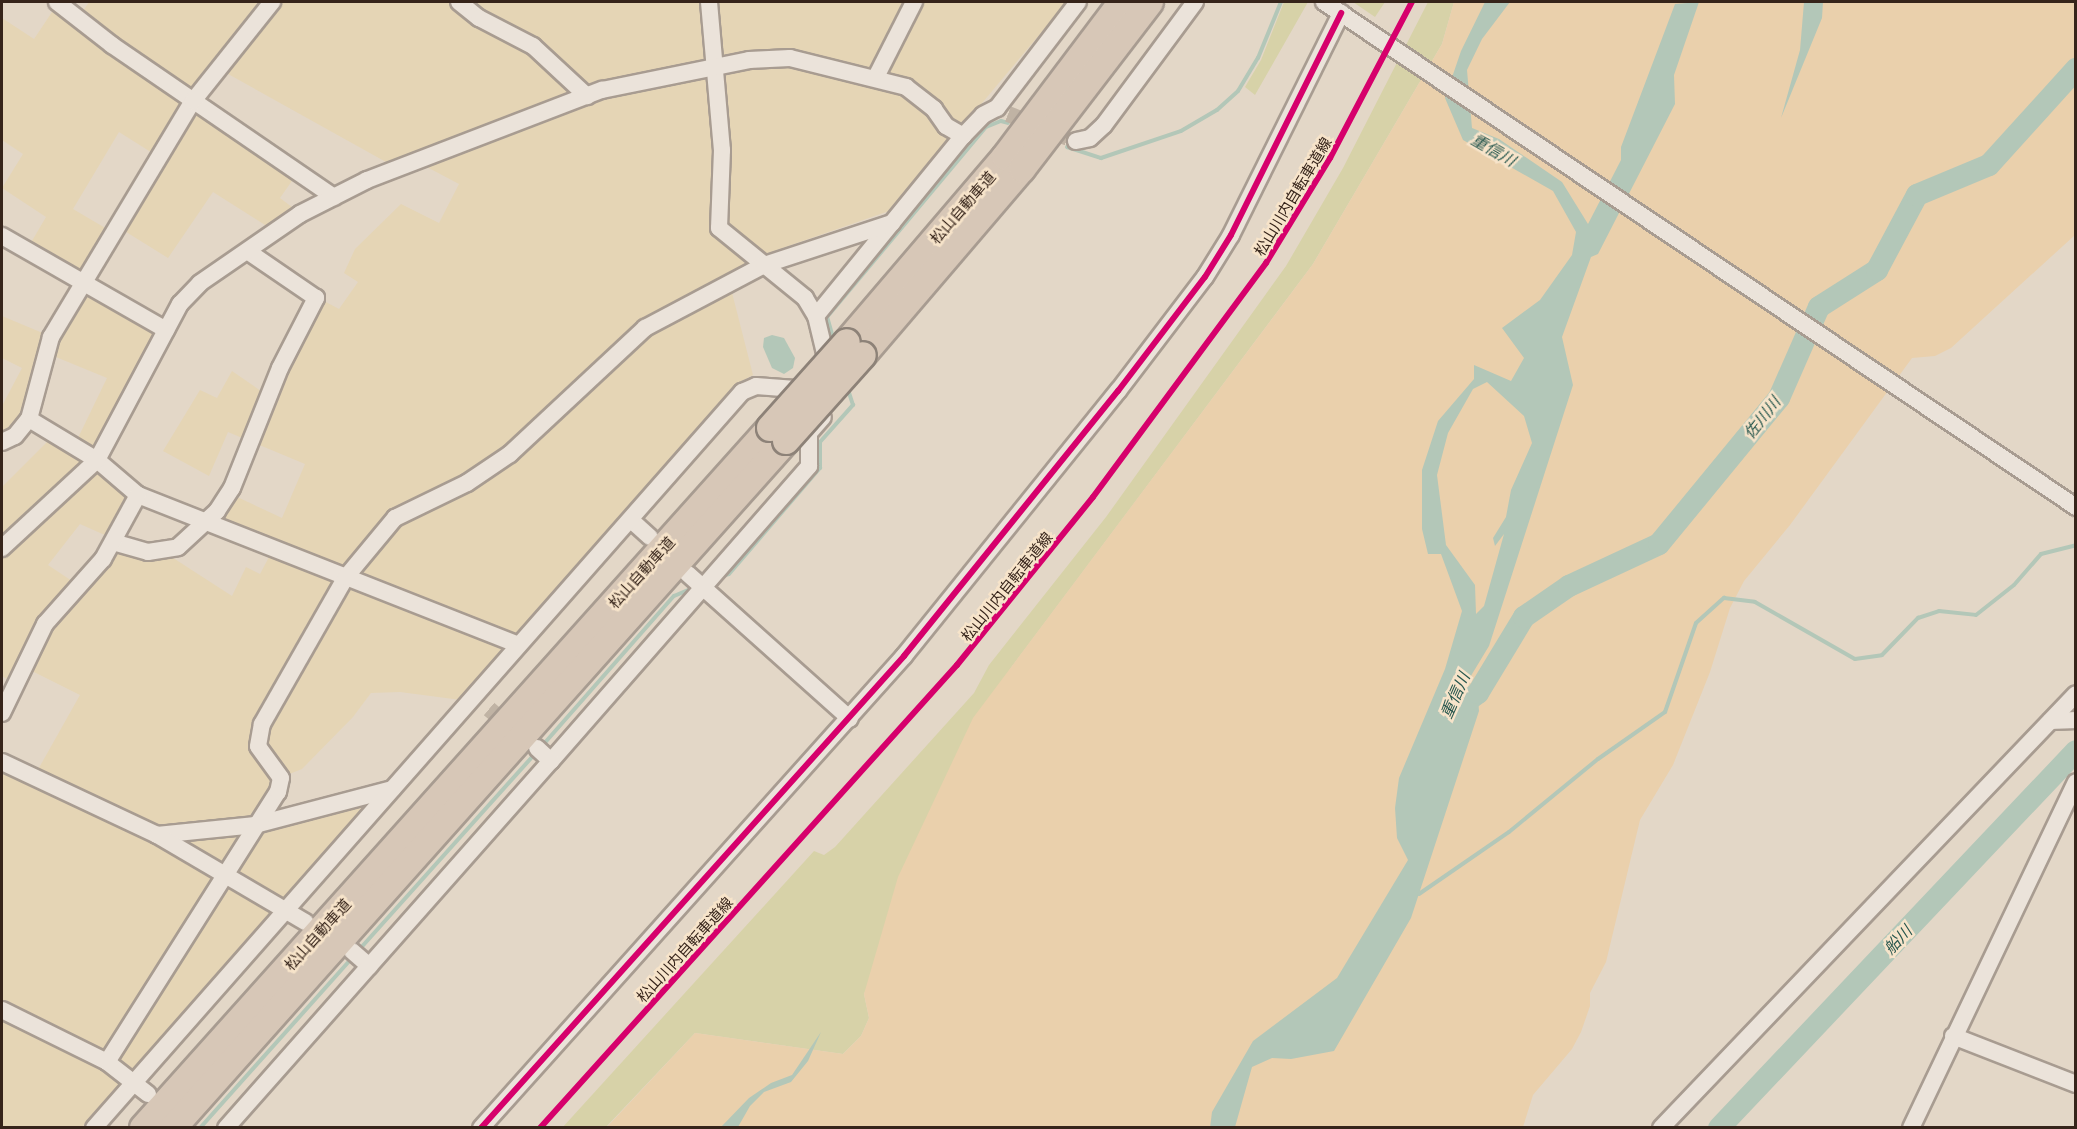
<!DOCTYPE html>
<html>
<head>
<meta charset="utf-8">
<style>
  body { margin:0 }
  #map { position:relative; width:2077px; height:1129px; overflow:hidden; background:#e3d7c7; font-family:Georgia,"Noto Sans JP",serif }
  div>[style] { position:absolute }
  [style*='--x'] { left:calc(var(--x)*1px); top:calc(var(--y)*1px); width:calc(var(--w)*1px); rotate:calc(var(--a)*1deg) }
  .farmland>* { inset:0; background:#e5d5b5 }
  .green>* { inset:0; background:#d7d2a8 }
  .sand>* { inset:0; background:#ead0ac }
  .water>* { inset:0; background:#b3c7b8 }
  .stream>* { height:4px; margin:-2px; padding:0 2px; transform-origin:2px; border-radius:2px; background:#b3c7b8 }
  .river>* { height:22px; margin:-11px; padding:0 11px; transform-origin:11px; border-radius:11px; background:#b3c7b8 }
  .minor-tunnel>* { height:16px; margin-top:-8px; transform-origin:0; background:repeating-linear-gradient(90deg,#c0b3a4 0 16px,transparent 0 24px) }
  .roads { filter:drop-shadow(2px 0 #a89c91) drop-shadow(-2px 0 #a89c91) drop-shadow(0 2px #a89c91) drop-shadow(0 -2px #a89c91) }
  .minor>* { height:16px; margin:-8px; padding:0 8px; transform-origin:8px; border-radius:8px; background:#ebe3da }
  .highway>* { height:26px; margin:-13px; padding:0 13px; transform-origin:13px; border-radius:13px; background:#d7c7b7 }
  .bridges { filter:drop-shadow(2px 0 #8d8278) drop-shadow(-2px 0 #8d8278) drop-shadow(0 2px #8d8278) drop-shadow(0 -2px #8d8278) }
  .highway-bridge>* { height:26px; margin:-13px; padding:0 13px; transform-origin:13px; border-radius:13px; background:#d7c7b7 }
  .cycleway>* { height:6px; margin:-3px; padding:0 3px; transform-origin:3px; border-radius:3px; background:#d6006c }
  span { translate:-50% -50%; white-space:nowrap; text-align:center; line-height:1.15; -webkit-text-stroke:5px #f7e4ca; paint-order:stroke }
  .street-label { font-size:15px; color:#36241a }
  .water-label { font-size:16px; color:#28574e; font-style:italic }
  .frame { position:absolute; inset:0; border:3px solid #36241a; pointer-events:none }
</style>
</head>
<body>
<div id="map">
  <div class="farmland">
    <i style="clip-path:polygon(89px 2px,1067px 2px,892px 210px,765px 254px,728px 277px,753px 375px,738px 383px,461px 700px,400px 692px,371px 693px,353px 717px,302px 769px,274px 780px,273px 789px,258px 813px,364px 801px,366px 806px,82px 1127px,2px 1127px,2px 768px,31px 782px,80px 695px,16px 663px,7px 679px,2px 676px,2px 487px,50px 439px,124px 490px,127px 501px,107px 536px,80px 524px,48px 565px,84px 589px,118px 548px,167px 554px,232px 596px,246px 567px,260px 574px,277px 542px,219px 520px,235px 496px,282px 518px,305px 464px,228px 432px,209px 476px,163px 451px,200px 390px,217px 398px,232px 371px,271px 398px,316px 306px,321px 308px,324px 301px,339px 309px,358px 282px,344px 273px,355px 249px,401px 204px,439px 223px,459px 184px,404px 155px,386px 162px,212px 65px,183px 102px,294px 178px,280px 198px,296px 210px,270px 228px,213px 192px,168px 258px,123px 230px,165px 161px,119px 132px,73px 209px,107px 229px,79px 275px,29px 246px,46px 217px,2px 188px,23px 154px,2px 140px,2px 18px,34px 39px,56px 6px,76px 22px)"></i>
    <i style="clip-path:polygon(83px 294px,89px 294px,154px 329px,157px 339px,123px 402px,93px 450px,77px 440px,107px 378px,51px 355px,20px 417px,2px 436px,2px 406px,22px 368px,2px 358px,2px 316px,45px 334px)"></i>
  </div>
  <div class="green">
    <i style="clip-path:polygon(1284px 2px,1308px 2px,1255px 95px,1245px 87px,1261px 60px)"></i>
    <i style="clip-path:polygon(1353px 2px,1385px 2px,1375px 17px)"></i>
    <i style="clip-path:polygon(1428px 2px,1454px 2px,1442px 44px,1313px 264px,1010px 669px,864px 994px,869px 1018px,861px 1036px,843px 1054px,695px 1033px,606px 1127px,562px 1128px,814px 851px,824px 855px,835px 847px,974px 693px,989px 665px,1106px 517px,1286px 266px,1343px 168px)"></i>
  </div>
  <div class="sand">
    <i style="clip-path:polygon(1454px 2px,2075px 2px,2075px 235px,1951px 348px,1935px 356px,1912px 358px,1790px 525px,1744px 581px,1730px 608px,1710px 672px,1673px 765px,1640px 820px,1606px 962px,1590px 993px,1590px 1006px,1581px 1032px,1572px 1049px,1533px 1095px,1523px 1127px,606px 1128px,695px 1033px,843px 1054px,861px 1036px,869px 1018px,864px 994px,898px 877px,973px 718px,1313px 264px,1442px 44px)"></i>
  </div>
  <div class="water">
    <i style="clip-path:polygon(evenodd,1485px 2px,1510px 2px,1482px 39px,1467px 70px,1472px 128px,1499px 139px,1562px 182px,1588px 224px,1621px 160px,1621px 147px,1675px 4px,1699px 2px,1674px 75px,1675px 104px,1598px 254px,1591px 257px,1562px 337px,1573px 385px,1489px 646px,1463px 689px,1477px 685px,1479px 711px,1411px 918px,1334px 1051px,1291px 1059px,1272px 1058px,1252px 1067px,1235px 1127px,1210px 1128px,1212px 1112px,1253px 1041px,1337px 978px,1408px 860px,1397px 838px,1395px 808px,1399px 778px,1445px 669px,1462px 611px,1441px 554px,1428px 554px,1422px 529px,1422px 470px,1438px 421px,1474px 379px,1474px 365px,1511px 381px,1524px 358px,1502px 328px,1540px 300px,1572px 255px,1576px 232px,1553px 191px,1463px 140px,1445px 98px,1461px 51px,1485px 2px,1487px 382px,1524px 416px,1532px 443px,1511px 490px,1506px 517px,1493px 538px,1495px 546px,1504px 534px,1484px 606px,1476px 614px,1475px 585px,1446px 545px,1437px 475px,1448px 433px,1473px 389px,1487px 382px)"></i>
    <i style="clip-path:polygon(1804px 2px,1823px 2px,1822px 18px,1781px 118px,1800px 50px)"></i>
    <i style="clip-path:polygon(772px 335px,784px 338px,795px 358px,793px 368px,784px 374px,772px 368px,763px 347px,764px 338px)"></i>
    <i style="clip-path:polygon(821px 1032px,808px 1061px,791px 1082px,764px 1092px,750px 1106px,738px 1127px,721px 1127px,749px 1098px,771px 1083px,792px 1075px)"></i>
  </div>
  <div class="stream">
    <i style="--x:1067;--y:147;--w:36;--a:18"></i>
    <i style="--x:1101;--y:158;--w:84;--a:-18.6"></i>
    <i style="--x:1181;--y:131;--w:42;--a:-30.3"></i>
    <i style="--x:1217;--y:110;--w:28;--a:-42"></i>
    <i style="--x:1238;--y:91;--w:39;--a:-59"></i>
    <i style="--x:1258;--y:58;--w:61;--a:-67.7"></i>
    <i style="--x:834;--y:341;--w:25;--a:-106"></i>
    <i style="--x:827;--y:317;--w:248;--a:-50.1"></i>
    <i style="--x:986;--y:127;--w:16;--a:-22"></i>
    <i style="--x:1001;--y:121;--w:7;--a:16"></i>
    <i style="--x:720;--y:577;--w:9;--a:-18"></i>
    <i style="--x:729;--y:574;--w:140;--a:-49.4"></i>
    <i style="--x:820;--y:468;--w:26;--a:-90"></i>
    <i style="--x:820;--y:442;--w:50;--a:-48.3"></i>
    <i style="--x:853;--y:405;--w:20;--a:-108"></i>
    <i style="--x:542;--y:746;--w:200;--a:-48.7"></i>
    <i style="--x:674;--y:596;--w:21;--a:-23"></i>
    <i style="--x:1419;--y:894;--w:109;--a:-34.6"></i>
    <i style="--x:1509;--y:832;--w:115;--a:-39.4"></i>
    <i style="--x:1598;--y:759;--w:82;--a:-35"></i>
    <i style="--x:1665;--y:712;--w:94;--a:-70.8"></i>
    <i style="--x:1696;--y:623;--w:38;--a:-42"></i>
    <i style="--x:1724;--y:598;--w:31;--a:7"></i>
    <i style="--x:1755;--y:602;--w:115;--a:29.7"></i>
    <i style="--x:1855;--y:659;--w:27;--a:-8"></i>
    <i style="--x:1882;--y:655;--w:52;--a:-45.8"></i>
    <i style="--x:1918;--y:618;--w:22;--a:-18"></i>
    <i style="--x:1939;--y:611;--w:37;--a:6"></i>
    <i style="--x:1976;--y:615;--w:48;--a:-38.3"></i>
    <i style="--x:2014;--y:585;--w:41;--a:-48.9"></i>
    <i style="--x:2041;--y:554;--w:36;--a:-14"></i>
    <i style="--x:358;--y:951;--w:265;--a:-48.1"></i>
    <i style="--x:200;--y:1128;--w:229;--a:-48.2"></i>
  </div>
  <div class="river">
    <i style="--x:1454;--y:711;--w:30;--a:-37"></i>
    <i style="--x:1478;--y:693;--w:89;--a:-58.8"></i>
    <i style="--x:1524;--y:617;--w:55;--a:-34.6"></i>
    <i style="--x:1569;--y:586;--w:99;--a:-25"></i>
    <i style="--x:1659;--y:544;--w:189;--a:-50.6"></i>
    <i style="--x:1779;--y:398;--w:99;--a:-66.3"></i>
    <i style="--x:1819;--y:307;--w:69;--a:-32.5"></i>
    <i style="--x:1877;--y:270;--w:85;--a:-61.9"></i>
    <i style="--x:1917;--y:195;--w:78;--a:-22.6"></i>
    <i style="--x:1989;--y:165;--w:130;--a:-47.8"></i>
    <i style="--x:1719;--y:1128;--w:519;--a:-46.56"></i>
  </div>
  <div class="minor-tunnel">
    <i style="--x:1008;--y:114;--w:73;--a:21.7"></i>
    <i style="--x:489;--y:709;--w:31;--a:40"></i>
  </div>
  <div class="roads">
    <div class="minor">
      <i style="--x:57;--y:2;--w:70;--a:38"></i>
      <i style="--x:112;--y:45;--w:269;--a:34.4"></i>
      <i style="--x:459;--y:2;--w:26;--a:39"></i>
      <i style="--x:479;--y:18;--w:61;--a:27.4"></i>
      <i style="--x:533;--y:46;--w:74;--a:42.8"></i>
      <i style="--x:709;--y:2;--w:149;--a:85"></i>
      <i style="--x:722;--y:150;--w:78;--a:92.2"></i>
      <i style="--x:719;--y:228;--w:111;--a:39.1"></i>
      <i style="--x:805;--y:298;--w:21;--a:59"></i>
      <i style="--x:1324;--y:2;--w:906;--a:33.88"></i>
      <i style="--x:876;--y:77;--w:84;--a:-63.1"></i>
      <i style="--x:1076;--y:141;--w:14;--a:-12"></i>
      <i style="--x:1090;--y:138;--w:19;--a:-43"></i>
      <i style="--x:1104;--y:125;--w:153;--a:-53.5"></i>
      <i style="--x:2;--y:236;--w:189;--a:29.8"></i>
      <i style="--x:829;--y:370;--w:56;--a:-103.5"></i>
      <i style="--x:816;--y:316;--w:232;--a:-50.8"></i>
      <i style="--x:963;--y:136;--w:29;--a:-46"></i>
      <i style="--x:983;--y:115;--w:16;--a:-27"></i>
      <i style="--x:997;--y:108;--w:133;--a:-52.6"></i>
      <i style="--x:29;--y:419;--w:79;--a:31.1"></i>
      <i style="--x:97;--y:460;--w:54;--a:40.5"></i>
      <i style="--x:138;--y:495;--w:409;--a:21.5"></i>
      <i style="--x:2;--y:442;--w:14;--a:-25"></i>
      <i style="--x:15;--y:436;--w:22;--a:-51"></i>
      <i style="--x:29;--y:419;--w:85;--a:-75"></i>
      <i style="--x:51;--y:337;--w:275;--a:-59"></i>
      <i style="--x:193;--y:101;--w:127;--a:-51.4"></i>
      <i style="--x:631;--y:520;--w:25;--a:42"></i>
      <i style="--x:113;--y:542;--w:36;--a:16"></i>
      <i style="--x:148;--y:552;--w:30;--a:-9"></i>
      <i style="--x:178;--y:547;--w:53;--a:-42.7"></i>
      <i style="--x:217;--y:511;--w:27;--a:-57"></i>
      <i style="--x:232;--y:488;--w:129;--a:-68.2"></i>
      <i style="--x:280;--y:368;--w:79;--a:-62.8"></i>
      <i style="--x:316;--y:298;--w:83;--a:-145.7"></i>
      <i style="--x:2;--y:548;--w:129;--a:-42.8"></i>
      <i style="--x:97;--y:460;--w:177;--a:-62"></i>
      <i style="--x:180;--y:304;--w:29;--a:-46"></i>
      <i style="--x:200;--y:283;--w:121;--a:-34.6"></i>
      <i style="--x:300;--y:214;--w:75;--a:-26.9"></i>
      <i style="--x:367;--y:180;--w:252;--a:-21"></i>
      <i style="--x:602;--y:90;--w:150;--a:-11.5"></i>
      <i style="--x:749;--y:60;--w:41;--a:-2.8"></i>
      <i style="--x:790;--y:58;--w:120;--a:14"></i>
      <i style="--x:906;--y:87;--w:36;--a:38"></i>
      <i style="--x:934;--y:109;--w:21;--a:55"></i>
      <i style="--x:946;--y:126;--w:20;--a:30"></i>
      <i style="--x:688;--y:574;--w:217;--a:41.8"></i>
      <i style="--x:2;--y:713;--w:99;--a:-64.2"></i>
      <i style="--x:45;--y:624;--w:87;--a:-48.3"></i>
      <i style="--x:103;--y:559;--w:73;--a:-61.3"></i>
      <i style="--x:2051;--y:721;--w:25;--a:-2"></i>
      <i style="--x:551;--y:761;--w:392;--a:-48.8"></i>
      <i style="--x:809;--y:466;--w:33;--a:-90"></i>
      <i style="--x:809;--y:433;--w:21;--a:-49"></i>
      <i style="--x:2;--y:762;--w:171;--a:25.2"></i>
      <i style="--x:157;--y:835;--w:99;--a:-5.8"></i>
      <i style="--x:255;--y:825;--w:142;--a:-14.7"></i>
      <i style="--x:157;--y:835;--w:172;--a:30.4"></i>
      <i style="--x:352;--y:951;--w:23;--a:41"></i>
      <i style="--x:2;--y:1010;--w:117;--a:26.3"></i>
      <i style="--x:107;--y:1062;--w:52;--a:38"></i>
      <i style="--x:1953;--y:1036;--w:132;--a:21.3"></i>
      <i style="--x:107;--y:1062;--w:320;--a:-57.7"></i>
      <i style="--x:278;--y:792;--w:14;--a:-78"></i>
      <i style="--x:281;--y:778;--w:39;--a:-126"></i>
      <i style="--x:258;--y:746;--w:22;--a:-80"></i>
      <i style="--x:262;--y:724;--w:169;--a:-60.3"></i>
      <i style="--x:346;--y:577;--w:77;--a:-50.3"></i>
      <i style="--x:395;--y:518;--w:80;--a:-25.9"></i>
      <i style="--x:467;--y:483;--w:52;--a:-34"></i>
      <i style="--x:510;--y:454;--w:185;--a:-43"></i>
      <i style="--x:645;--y:328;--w:135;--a:-27.9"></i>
      <i style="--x:764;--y:265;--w:135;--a:-18.2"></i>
      <i style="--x:94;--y:1128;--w:981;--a:-48.64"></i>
      <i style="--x:742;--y:392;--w:15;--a:-23"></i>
      <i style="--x:756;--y:386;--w:53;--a:4.3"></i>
      <i style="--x:226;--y:1128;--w:490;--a:-48.5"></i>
      <i style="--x:551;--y:761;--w:19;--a:-137"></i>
      <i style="--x:481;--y:1128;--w:634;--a:-48.13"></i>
      <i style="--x:904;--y:656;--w:341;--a:-51.1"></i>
      <i style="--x:1118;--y:391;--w:143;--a:-52.7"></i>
      <i style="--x:1205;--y:277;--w:49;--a:-58.2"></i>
      <i style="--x:1231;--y:235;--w:248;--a:-63.6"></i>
      <i style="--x:1661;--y:1128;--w:600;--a:-46.28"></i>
      <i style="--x:1911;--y:1128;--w:383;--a:-64.5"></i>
    </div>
    <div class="highway">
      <i style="--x:847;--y:342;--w:243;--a:-49.5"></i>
      <i style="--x:1005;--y:157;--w:194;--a:-53"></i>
      <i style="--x:863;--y:355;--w:245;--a:-49.5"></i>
      <i style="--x:1022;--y:169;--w:210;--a:-52.5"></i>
      <i style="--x:143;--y:1128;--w:940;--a:-48.15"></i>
      <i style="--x:173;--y:1128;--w:921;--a:-48.26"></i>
    </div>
  </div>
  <div class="bridges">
    <div class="highway-bridge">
      <i style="--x:770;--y:428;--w:115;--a:-48.2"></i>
      <i style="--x:786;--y:441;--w:115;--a:-48.2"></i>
    </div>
  </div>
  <div class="cycleway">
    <i style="--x:481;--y:1128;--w:634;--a:-48.13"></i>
    <i style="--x:904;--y:656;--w:341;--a:-51.1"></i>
    <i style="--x:1118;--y:391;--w:143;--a:-52.7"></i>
    <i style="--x:1205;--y:277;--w:49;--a:-58.2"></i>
    <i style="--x:1231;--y:235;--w:248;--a:-63.6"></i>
    <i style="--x:540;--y:1128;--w:623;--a:-47.99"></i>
    <i style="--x:957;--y:665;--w:216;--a:-51"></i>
    <i style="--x:1093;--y:497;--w:291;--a:-53.5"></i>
    <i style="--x:1266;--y:263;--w:123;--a:-58.6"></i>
    <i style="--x:1330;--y:158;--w:176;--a:-62.3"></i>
  </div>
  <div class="street-label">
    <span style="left:1292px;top:196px;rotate:-59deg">松山川内自転車道線</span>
    <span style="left:962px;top:207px;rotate:-49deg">松山自動車道</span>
    <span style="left:641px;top:572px;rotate:-48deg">松山自動車道</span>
    <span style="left:1006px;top:586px;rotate:-51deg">松山川内自転車道線</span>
    <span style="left:317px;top:934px;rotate:-48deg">松山自動車道</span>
    <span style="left:684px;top:949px;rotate:-48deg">松山川内自転車道線</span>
  </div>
  <div class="water-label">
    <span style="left:1494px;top:149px;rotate:30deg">重信川</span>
    <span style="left:1761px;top:417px;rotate:-52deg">佐川川</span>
    <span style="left:1454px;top:695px;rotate:-66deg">重信川</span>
    <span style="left:1897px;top:939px;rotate:-47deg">船川</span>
  </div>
  <div class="frame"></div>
</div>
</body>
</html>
